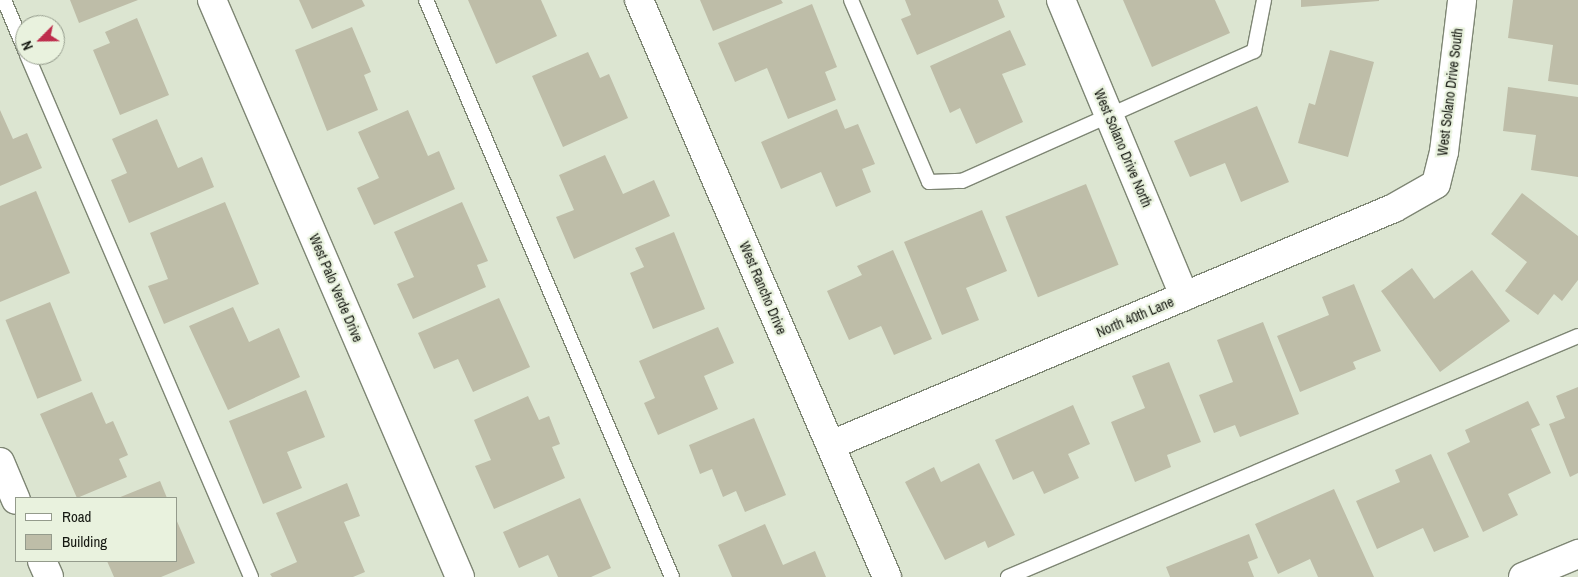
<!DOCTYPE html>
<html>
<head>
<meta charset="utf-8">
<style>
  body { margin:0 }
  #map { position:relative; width:1578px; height:577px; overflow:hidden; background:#dce5d1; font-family:"Archivo Narrow",sans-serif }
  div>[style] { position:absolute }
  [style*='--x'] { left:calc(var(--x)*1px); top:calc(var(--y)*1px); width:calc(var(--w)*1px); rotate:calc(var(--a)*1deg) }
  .building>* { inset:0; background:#bebda8; transform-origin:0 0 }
  .roads { filter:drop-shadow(1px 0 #7e8674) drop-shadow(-1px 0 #7e8674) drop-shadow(0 1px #7e8674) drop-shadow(0 -1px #7e8674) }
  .lane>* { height:14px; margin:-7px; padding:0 7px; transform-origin:7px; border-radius:7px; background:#fff }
  .street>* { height:28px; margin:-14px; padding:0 14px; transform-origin:14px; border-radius:14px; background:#fff }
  span { translate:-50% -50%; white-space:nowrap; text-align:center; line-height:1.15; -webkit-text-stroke:4.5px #e9f2de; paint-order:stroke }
  .street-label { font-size:14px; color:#151811 }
  .legend { position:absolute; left:15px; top:497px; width:162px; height:65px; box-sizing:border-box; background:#e9f2de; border:1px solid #949b8c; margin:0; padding:6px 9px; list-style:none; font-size:15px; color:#151811 }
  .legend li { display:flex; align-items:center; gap:10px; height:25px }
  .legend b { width:25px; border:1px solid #949b8c }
  .north { position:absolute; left:15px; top:15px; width:50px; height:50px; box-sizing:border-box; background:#e9f2de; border:1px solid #949b8c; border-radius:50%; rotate:247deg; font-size:14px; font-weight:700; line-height:20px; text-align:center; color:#151811 }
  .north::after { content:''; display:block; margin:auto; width:18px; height:22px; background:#be2d4c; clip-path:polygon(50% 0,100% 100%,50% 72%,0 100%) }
</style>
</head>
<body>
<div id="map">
  <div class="building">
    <i style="clip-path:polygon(70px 0,138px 0,79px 23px)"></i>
    <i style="clip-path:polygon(299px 0,362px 0,365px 6px,312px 29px)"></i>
    <i style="clip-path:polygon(468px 0,541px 0,557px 36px,496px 64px)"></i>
    <i style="clip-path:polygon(700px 0,781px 0,783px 3px,713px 31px)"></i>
    <i style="clip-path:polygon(905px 0,998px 0,1005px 17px,917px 55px,901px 19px,911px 15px)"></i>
    <i style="clip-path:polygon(1123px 0,1215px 0,1230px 33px,1152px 67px)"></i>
    <i style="clip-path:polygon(1301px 0,1379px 0,1379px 1px,1301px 7px)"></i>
    <i style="clip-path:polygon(1513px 0,1578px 0,1578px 85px,1548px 81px,1553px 45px,1508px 38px)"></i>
    <i style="clip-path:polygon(812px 4px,837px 67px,825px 72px,836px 100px,788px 119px,767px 68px,735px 82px,718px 43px)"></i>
    <i style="clip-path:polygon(137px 18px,169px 95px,120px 115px,93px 50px,110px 43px,105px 32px)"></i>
    <i style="clip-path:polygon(352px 27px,371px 72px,364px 75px,378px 110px,327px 131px,295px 50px)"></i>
    <i style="clip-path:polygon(1010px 30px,1026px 65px,1002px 74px,1023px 122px,976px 144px,960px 108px,950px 113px,930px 66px)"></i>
    <i style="clip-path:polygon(1330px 50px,1374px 62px,1348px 157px,1298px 143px,1309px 103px,1315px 105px)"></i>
    <i style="clip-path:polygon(588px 52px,600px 78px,609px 74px,628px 118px,563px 147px,532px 76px)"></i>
    <i style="clip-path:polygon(1508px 87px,1578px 97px,1578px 177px,1531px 170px,1536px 135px,1503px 131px)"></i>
    <i style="clip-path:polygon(1257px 106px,1289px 182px,1241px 202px,1225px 163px,1190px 177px,1174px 141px)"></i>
    <i style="clip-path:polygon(837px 109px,845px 129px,858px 124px,875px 164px,862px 169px,871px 192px,836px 207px,821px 172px,781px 189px,761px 142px)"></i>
    <i style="clip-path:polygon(0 110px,13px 139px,27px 133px,42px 168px,0 186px)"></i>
    <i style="clip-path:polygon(408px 110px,428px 156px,439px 151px,455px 189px,374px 225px,357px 188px,379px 178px,358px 132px)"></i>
    <i style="clip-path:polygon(157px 119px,178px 168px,202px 157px,214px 187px,129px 223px,111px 180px,127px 173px,112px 139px)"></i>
    <i style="clip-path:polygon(605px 155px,623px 194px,654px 180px,670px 216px,574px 259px,556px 217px,574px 210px,559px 175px)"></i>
    <i style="left:1086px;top:184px;width:87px;height:87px;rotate:68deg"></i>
    <i style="clip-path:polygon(36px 191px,70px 273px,0 302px,0 206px)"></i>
    <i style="clip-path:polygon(1522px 193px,1578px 236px,1578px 280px,1562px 301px,1554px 294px,1538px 315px,1505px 291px,1527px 262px,1491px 234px)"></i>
    <i style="clip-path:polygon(225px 202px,259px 284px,164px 324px,148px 286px,168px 279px,150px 233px)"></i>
    <i style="clip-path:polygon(462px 202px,488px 261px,477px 265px,486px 287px,413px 319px,397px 284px,414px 277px,394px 232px)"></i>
    <i style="clip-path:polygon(982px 210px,1007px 271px,966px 288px,979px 320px,942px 335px,904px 242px)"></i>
    <i style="clip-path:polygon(674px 232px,705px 309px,653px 329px,630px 273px,644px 267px,635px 248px)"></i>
    <i style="clip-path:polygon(893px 250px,932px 339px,894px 355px,881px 326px,849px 340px,827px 291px,862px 275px,857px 266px)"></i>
    <i style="clip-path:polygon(1412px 268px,1434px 299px,1472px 270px,1510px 321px,1440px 372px,1381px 291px)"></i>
    <i style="clip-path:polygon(1354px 284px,1381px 351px,1353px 362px,1356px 369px,1300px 392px,1277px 336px,1329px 315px,1322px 297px)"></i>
    <i style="clip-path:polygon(499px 298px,530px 367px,473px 392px,458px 359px,434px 369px,418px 333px)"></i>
    <i style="left:50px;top:302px;width:85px;height:48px;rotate:68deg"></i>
    <i style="clip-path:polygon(233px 307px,249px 342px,279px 328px,300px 377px,228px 410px,189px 326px)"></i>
    <i style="clip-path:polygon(1263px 322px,1299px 414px,1240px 437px,1235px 425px,1214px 433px,1199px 395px,1233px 382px,1217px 340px)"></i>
    <i style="clip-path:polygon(718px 327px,734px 363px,704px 376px,718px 409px,658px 435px,644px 403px,655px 398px,639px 361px)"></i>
    <i style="clip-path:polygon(1169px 362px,1201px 442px,1167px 455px,1171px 467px,1135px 482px,1111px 422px,1145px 408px,1132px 376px)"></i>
    <i style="clip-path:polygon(1578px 387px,1578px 473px,1570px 477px,1549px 424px,1565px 418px,1556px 396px)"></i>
    <i style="clip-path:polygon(306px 390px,325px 437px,287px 452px,302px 488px,263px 504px,229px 421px)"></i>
    <i style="clip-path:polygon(92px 392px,106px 424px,113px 421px,128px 455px,119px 459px,127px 477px,77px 498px,40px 414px)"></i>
    <i style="clip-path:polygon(528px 396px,539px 420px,549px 416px,560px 444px,552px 447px,565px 478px,494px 509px,475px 466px,491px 460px,474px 420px)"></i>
    <i style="clip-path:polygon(1528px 401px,1540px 425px,1531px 429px,1551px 473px,1508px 494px,1518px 515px,1483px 532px,1447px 453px,1470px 442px,1465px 430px)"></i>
    <i style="clip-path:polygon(1073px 405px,1090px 444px,1068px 454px,1079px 478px,1044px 494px,1033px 471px,1013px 480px,995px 440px)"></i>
    <i style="clip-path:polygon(754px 418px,786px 495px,745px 512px,736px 491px,723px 497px,712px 469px,700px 474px,689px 445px)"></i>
    <i style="clip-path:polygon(1431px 454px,1469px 537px,1434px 552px,1423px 528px,1377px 549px,1356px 501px,1400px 482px,1395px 470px)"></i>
    <i style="clip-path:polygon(979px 463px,1015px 535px,988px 548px,985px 541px,945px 560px,905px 482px,934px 467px,941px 482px)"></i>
    <i style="clip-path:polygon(160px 481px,167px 498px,118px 498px)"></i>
    <i style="clip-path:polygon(347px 483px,360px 516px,344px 522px,365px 572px,353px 577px,272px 577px,270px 574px,297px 562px,276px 513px)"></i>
    <i style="clip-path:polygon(1334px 489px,1374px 577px,1318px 577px,1310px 559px,1278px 574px,1255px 524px)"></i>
    <i style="clip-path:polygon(580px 498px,611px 568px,591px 577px,558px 577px,548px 555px,519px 568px,503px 532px)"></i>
    <i style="clip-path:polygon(176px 519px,195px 563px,161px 577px,114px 577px,107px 561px,176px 561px)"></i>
    <i style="clip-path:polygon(765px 524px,783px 565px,815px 551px,826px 577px,732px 577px,718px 545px)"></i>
    <i style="clip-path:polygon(1249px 534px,1258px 558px,1248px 562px,1254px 577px,1170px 577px,1166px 567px)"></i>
  </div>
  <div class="roads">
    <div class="lane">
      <i style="--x:4;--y:0;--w:54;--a:67.2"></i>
      <i style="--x:426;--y:0;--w:627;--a:66.91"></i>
      <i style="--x:851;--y:0;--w:198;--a:66.8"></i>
      <i style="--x:929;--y:182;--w:33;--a:-2"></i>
      <i style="--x:962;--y:181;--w:320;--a:-24"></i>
      <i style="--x:1254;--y:51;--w:52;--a:-78.9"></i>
      <i style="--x:27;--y:55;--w:568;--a:66.77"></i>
      <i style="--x:1008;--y:577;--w:619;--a:-22.92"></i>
    </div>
    <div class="street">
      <i style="--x:212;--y:0;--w:628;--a:66.74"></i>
      <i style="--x:639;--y:0;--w:628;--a:66.74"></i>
      <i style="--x:1061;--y:0;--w:321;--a:67.4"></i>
      <i style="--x:831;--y:445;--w:611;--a:-22.83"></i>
      <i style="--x:1394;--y:208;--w:48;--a:-29.7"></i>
      <i style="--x:1436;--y:184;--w:33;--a:-76"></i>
      <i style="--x:1444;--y:152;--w:153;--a:-83.2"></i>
      <i style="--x:0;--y:462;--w:41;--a:67.2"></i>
      <i style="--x:42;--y:561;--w:17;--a:66"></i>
      <i style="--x:1523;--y:577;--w:60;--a:-22.7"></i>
    </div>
  </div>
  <div class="street-label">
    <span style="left:1450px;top:92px;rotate:-83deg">West Solano Drive South</span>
    <span style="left:1123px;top:148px;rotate:67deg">West Solano Drive North</span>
    <span style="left:336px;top:288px;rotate:67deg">West Palo Verde Drive</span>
    <span style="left:763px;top:288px;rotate:67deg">West Rancho Drive</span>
    <span style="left:1135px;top:317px;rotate:-23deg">North 40th Lane</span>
  </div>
  <ul class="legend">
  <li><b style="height:6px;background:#fff"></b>Road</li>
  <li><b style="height:14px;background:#bebda8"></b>Building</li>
  </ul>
  <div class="north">N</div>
</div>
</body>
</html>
